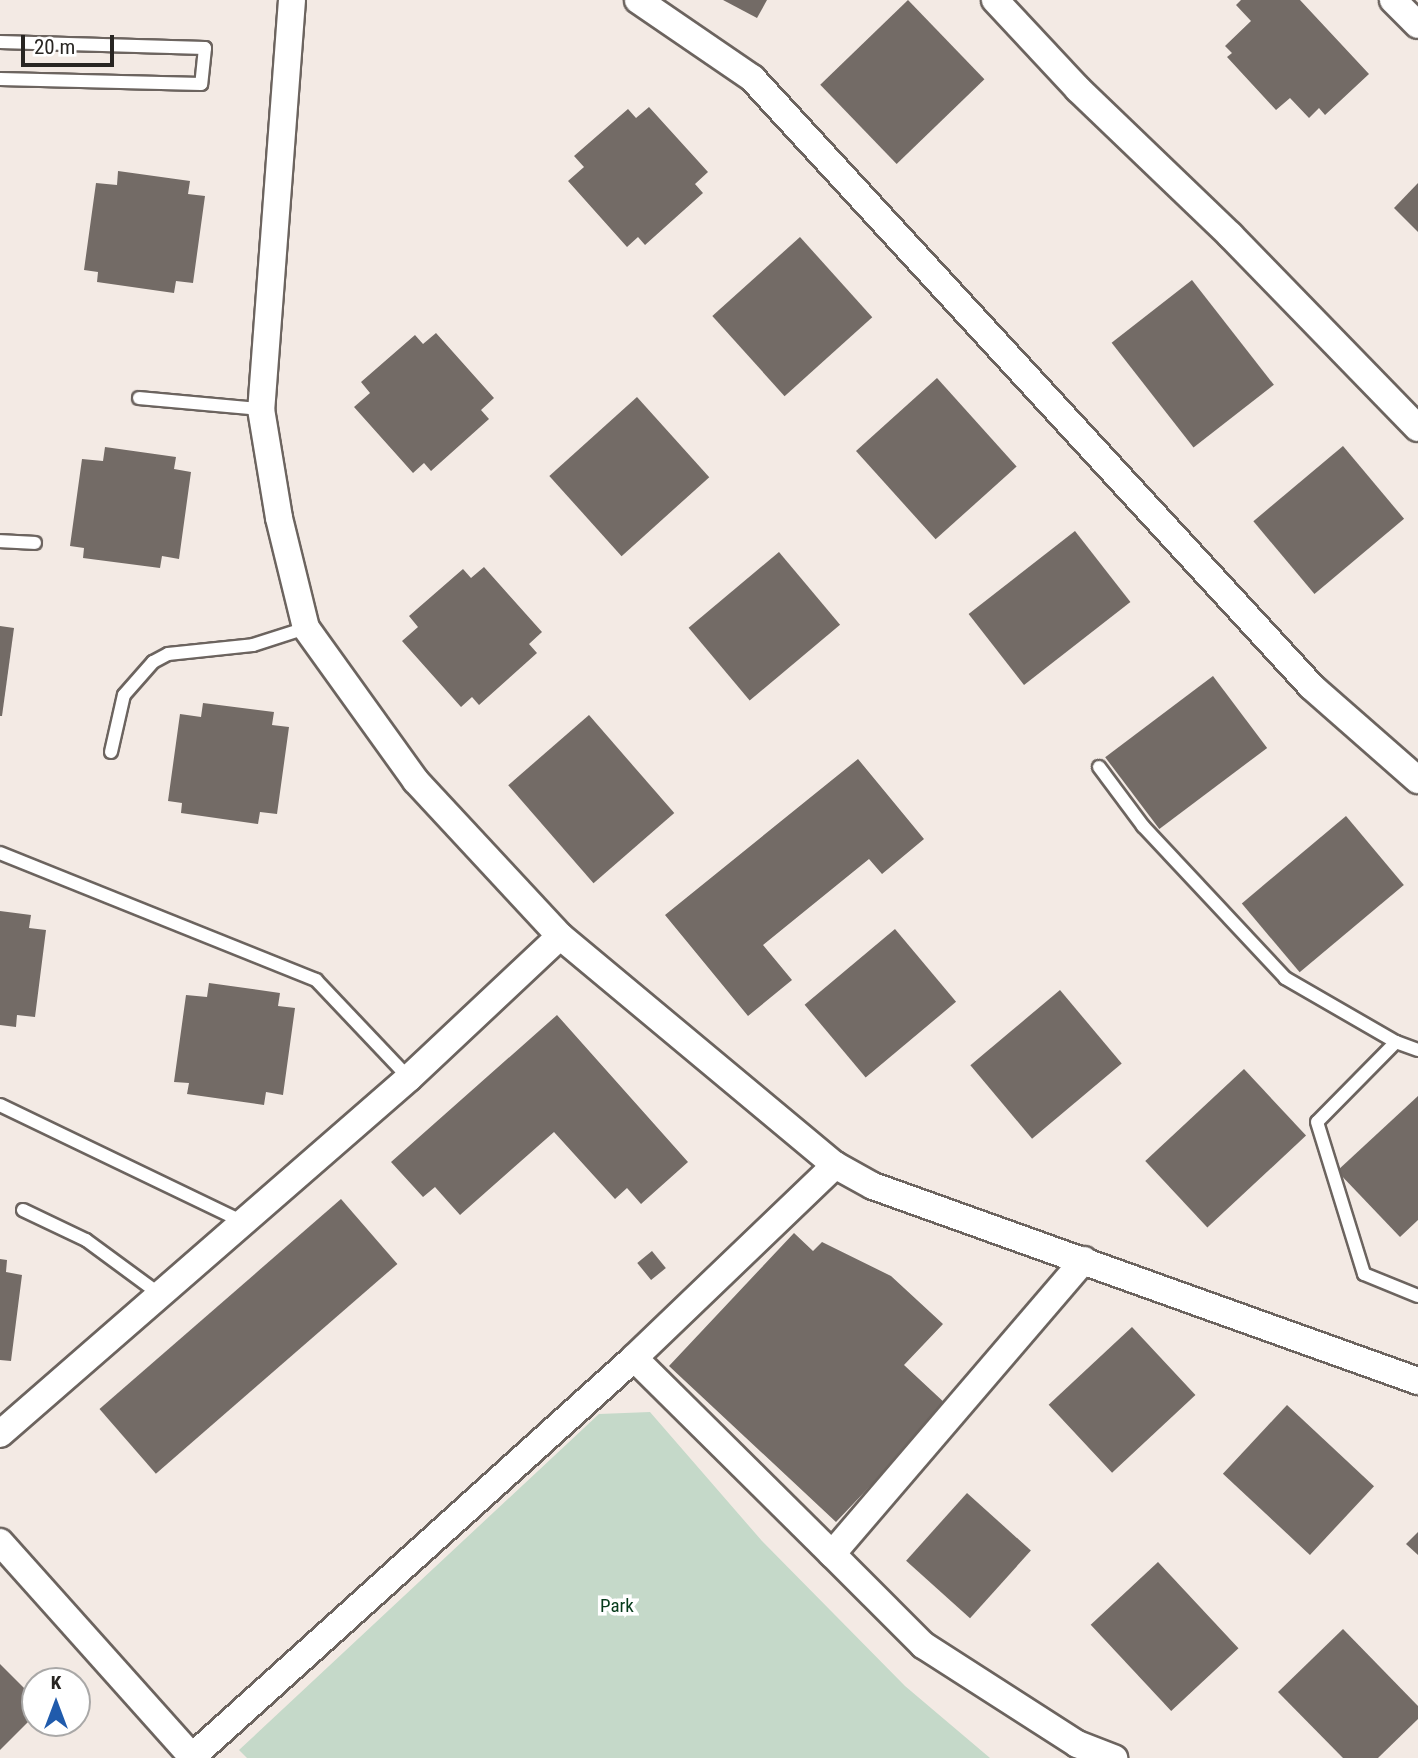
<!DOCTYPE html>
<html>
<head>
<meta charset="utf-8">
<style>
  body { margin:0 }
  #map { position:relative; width:1418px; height:1758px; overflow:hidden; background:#f3eae4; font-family:"Roboto Condensed",sans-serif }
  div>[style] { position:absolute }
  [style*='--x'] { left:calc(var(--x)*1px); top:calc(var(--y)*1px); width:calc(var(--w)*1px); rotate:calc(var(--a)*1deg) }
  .green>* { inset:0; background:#c5d9c9 }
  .building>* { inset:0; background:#736b66; transform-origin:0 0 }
  .roads { filter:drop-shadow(2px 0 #6c645f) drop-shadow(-2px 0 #6c645f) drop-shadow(0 2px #6c645f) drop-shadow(0 -2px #6c645f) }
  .lane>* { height:12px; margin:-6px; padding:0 6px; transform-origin:6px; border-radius:6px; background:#fff }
  .street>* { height:26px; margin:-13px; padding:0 13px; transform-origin:13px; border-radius:13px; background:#fff }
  span { translate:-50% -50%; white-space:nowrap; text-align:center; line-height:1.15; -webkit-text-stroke:7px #fff; paint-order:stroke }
  .park-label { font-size:19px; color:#063b1b }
  .north { position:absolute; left:21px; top:1667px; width:70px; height:70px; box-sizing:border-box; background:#fff; border:2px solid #a9a8a7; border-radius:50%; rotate:0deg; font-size:19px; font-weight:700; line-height:28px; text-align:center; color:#282522 }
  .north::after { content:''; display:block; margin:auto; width:24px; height:32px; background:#205bac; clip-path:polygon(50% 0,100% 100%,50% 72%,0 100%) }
  .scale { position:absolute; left:21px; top:35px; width:93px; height:32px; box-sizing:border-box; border:4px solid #282522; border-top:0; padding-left:9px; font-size:21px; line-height:24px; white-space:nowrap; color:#282522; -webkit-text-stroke:5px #fff; paint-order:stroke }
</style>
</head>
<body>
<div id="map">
  <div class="green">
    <i style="clip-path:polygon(650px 1412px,762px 1541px,905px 1686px,990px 1758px,247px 1758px,239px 1750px,599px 1414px)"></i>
  </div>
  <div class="building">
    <i style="clip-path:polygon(723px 0,767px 0,757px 18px)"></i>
    <i style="left:908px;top:0;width:110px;height:122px;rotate:46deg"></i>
    <i style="clip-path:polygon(1241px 0,1300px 0,1369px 74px,1325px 115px,1319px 108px,1309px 118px,1290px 98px,1276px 110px,1227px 57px,1232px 53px,1225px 46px,1251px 21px,1236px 5px)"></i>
    <i style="clip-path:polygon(649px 107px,708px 172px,695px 184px,703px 193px,645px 245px,638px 237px,627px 247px,568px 181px,584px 167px,574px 156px,628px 109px,636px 118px)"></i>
    <i style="clip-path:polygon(118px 171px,190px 181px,188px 194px,205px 196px,193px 283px,176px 281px,174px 293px,97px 282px,98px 272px,84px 270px,96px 183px,117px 185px)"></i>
    <i style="clip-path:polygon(1418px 183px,1418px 232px,1394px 208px)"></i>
    <i style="left:800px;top:237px;width:108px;height:118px;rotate:48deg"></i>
    <i style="left:1192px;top:280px;width:133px;height:102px;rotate:52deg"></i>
    <i style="clip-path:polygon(436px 333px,494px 398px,481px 410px,489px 419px,431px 471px,424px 463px,413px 473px,354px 407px,370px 393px,361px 382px,415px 335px,423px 344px)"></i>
    <i style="left:937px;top:378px;width:119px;height:109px;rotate:48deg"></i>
    <i style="left:637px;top:397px;width:108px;height:118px;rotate:48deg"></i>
    <i style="left:1343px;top:446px;width:95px;height:117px;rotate:50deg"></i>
    <i style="clip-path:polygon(105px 447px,176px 457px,174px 469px,191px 472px,179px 559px,162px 556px,160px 568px,83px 558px,84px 548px,70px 546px,82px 459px,103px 461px)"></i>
    <i style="left:1075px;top:531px;width:90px;height:135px;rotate:52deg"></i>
    <i style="left:779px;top:552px;width:95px;height:118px;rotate:50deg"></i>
    <i style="clip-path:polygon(484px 567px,542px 632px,529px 644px,537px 653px,479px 705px,472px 697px,461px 707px,402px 641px,418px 627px,409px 616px,463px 569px,471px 578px)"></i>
    <i style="clip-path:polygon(0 626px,14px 628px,2px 716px,0 716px)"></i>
    <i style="left:1213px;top:676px;width:90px;height:135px;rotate:53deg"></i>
    <i style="clip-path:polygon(203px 703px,274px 712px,272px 725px,289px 727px,277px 814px,260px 812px,258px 824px,181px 813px,182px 803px,168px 801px,180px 714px,201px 717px)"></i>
    <i style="left:589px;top:715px;width:130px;height:107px;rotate:49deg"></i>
    <i style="clip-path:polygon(858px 759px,924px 839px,882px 874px,869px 859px,763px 945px,792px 980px,748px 1016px,665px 915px)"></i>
    <i style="left:1346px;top:816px;width:90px;height:136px;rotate:50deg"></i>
    <i style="clip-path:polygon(0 911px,31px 915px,29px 928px,46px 930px,35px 1017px,17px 1015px,16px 1027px,0 1025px)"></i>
    <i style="left:895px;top:929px;width:95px;height:118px;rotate:50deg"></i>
    <i style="clip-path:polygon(209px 983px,280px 993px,278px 1006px,295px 1008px,283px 1095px,266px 1092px,264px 1105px,187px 1094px,189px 1083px,174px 1082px,186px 995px,207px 997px)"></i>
    <i style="left:1060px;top:990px;width:96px;height:117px;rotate:50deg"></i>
    <i style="clip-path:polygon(557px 1015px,688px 1162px,641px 1204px,627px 1188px,615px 1199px,554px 1132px,460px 1215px,435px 1187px,423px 1197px,391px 1162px)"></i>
    <i style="left:1244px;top:1069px;width:91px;height:135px;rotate:47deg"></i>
    <i style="clip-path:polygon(1418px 1096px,1418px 1220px,1400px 1237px,1337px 1171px)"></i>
    <i style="left:341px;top:1199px;width:86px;height:320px;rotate:49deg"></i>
    <i style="clip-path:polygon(794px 1233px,813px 1251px,822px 1242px,891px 1276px,943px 1324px,904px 1365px,947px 1405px,836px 1522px,669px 1366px)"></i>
    <i style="left:652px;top:1251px;width:22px;height:19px;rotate:51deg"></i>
    <i style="clip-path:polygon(0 1259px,7px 1260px,6px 1272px,22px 1275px,11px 1361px,0 1360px)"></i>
    <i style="left:1132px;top:1327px;width:93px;height:114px;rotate:47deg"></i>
    <i style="left:1287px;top:1405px;width:119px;height:94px;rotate:43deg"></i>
    <i style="left:967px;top:1493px;width:86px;height:91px;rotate:42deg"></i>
    <i style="clip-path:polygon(1418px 1532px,1418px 1555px,1406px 1544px)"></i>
    <i style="left:1158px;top:1562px;width:118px;height:92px;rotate:47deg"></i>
    <i style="clip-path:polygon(1343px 1629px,1418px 1706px,1418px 1719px,1378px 1758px,1343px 1758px,1278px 1692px)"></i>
    <i style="clip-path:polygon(0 1664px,35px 1699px,35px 1715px,0 1750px)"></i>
  </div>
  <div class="roads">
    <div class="lane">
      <i style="--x:0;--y:42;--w:205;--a:1.7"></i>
      <i style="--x:205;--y:48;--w:36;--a:96"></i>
      <i style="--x:201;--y:84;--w:201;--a:-178.6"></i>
      <i style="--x:139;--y:398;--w:122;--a:5.2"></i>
      <i style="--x:0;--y:541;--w:35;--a:3"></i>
      <i style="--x:111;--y:752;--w:58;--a:-77.2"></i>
      <i style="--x:124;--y:695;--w:44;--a:-48.7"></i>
      <i style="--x:153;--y:662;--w:17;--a:-28"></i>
      <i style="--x:168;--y:654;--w:85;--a:-6"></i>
      <i style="--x:253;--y:645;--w:56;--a:-17.8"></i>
      <i style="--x:1099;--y:767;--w:74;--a:53.3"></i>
      <i style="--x:1143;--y:826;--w:208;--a:46.9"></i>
      <i style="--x:1285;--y:978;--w:128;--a:30"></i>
      <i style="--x:1396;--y:1042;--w:23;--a:20"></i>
      <i style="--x:0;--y:853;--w:341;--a:21.9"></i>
      <i style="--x:316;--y:980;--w:135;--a:46.5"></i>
      <i style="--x:1396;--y:1042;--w:112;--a:134.6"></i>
      <i style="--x:1317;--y:1122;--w:159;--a:72.8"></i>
      <i style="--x:1364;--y:1274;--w:58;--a:22.2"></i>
      <i style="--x:0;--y:1105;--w:272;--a:25.7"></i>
      <i style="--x:23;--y:1210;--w:70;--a:25.5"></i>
      <i style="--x:86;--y:1240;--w:93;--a:36.3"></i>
    </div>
    <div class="street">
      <i style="--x:292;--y:0;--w:410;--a:94.3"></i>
      <i style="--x:261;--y:409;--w:110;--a:80.6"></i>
      <i style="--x:279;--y:518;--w:113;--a:76.2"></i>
      <i style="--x:306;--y:628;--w:188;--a:54.3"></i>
      <i style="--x:416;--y:781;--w:212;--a:47.1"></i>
      <i style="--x:560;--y:936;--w:358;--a:39.8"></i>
      <i style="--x:638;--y:0;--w:138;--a:34.4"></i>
      <i style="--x:752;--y:78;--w:827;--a:47.4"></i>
      <i style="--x:1312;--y:687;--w:141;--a:41.3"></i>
      <i style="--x:995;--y:0;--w:122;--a:47"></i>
      <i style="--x:1078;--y:89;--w:211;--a:43.8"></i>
      <i style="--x:1230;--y:235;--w:269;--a:45.8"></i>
      <i style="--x:1393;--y:0;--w:35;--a:45"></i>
      <i style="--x:1084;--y:1260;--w:387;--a:130.6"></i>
      <i style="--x:832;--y:1554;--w:129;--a:45"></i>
      <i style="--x:923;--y:1645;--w:183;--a:32.7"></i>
      <i style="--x:1077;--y:1744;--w:40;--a:21"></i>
      <i style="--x:634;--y:1358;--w:279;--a:44.7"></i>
      <i style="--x:0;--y:1434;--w:542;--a:-41.04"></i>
      <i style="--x:409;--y:1078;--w:207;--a:-43.2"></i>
      <i style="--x:0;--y:1542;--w:290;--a:48.2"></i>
      <i style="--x:192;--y:1757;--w:595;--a:-42.07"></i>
      <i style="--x:634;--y:1358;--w:279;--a:-43.8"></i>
      <i style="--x:835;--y:1165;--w:43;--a:28.9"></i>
      <i style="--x:873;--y:1186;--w:579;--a:19.69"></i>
    </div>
  </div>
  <div class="park-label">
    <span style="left:617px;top:1606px">Park</span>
  </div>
  <div class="north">K</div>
  <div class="scale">20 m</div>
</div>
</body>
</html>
